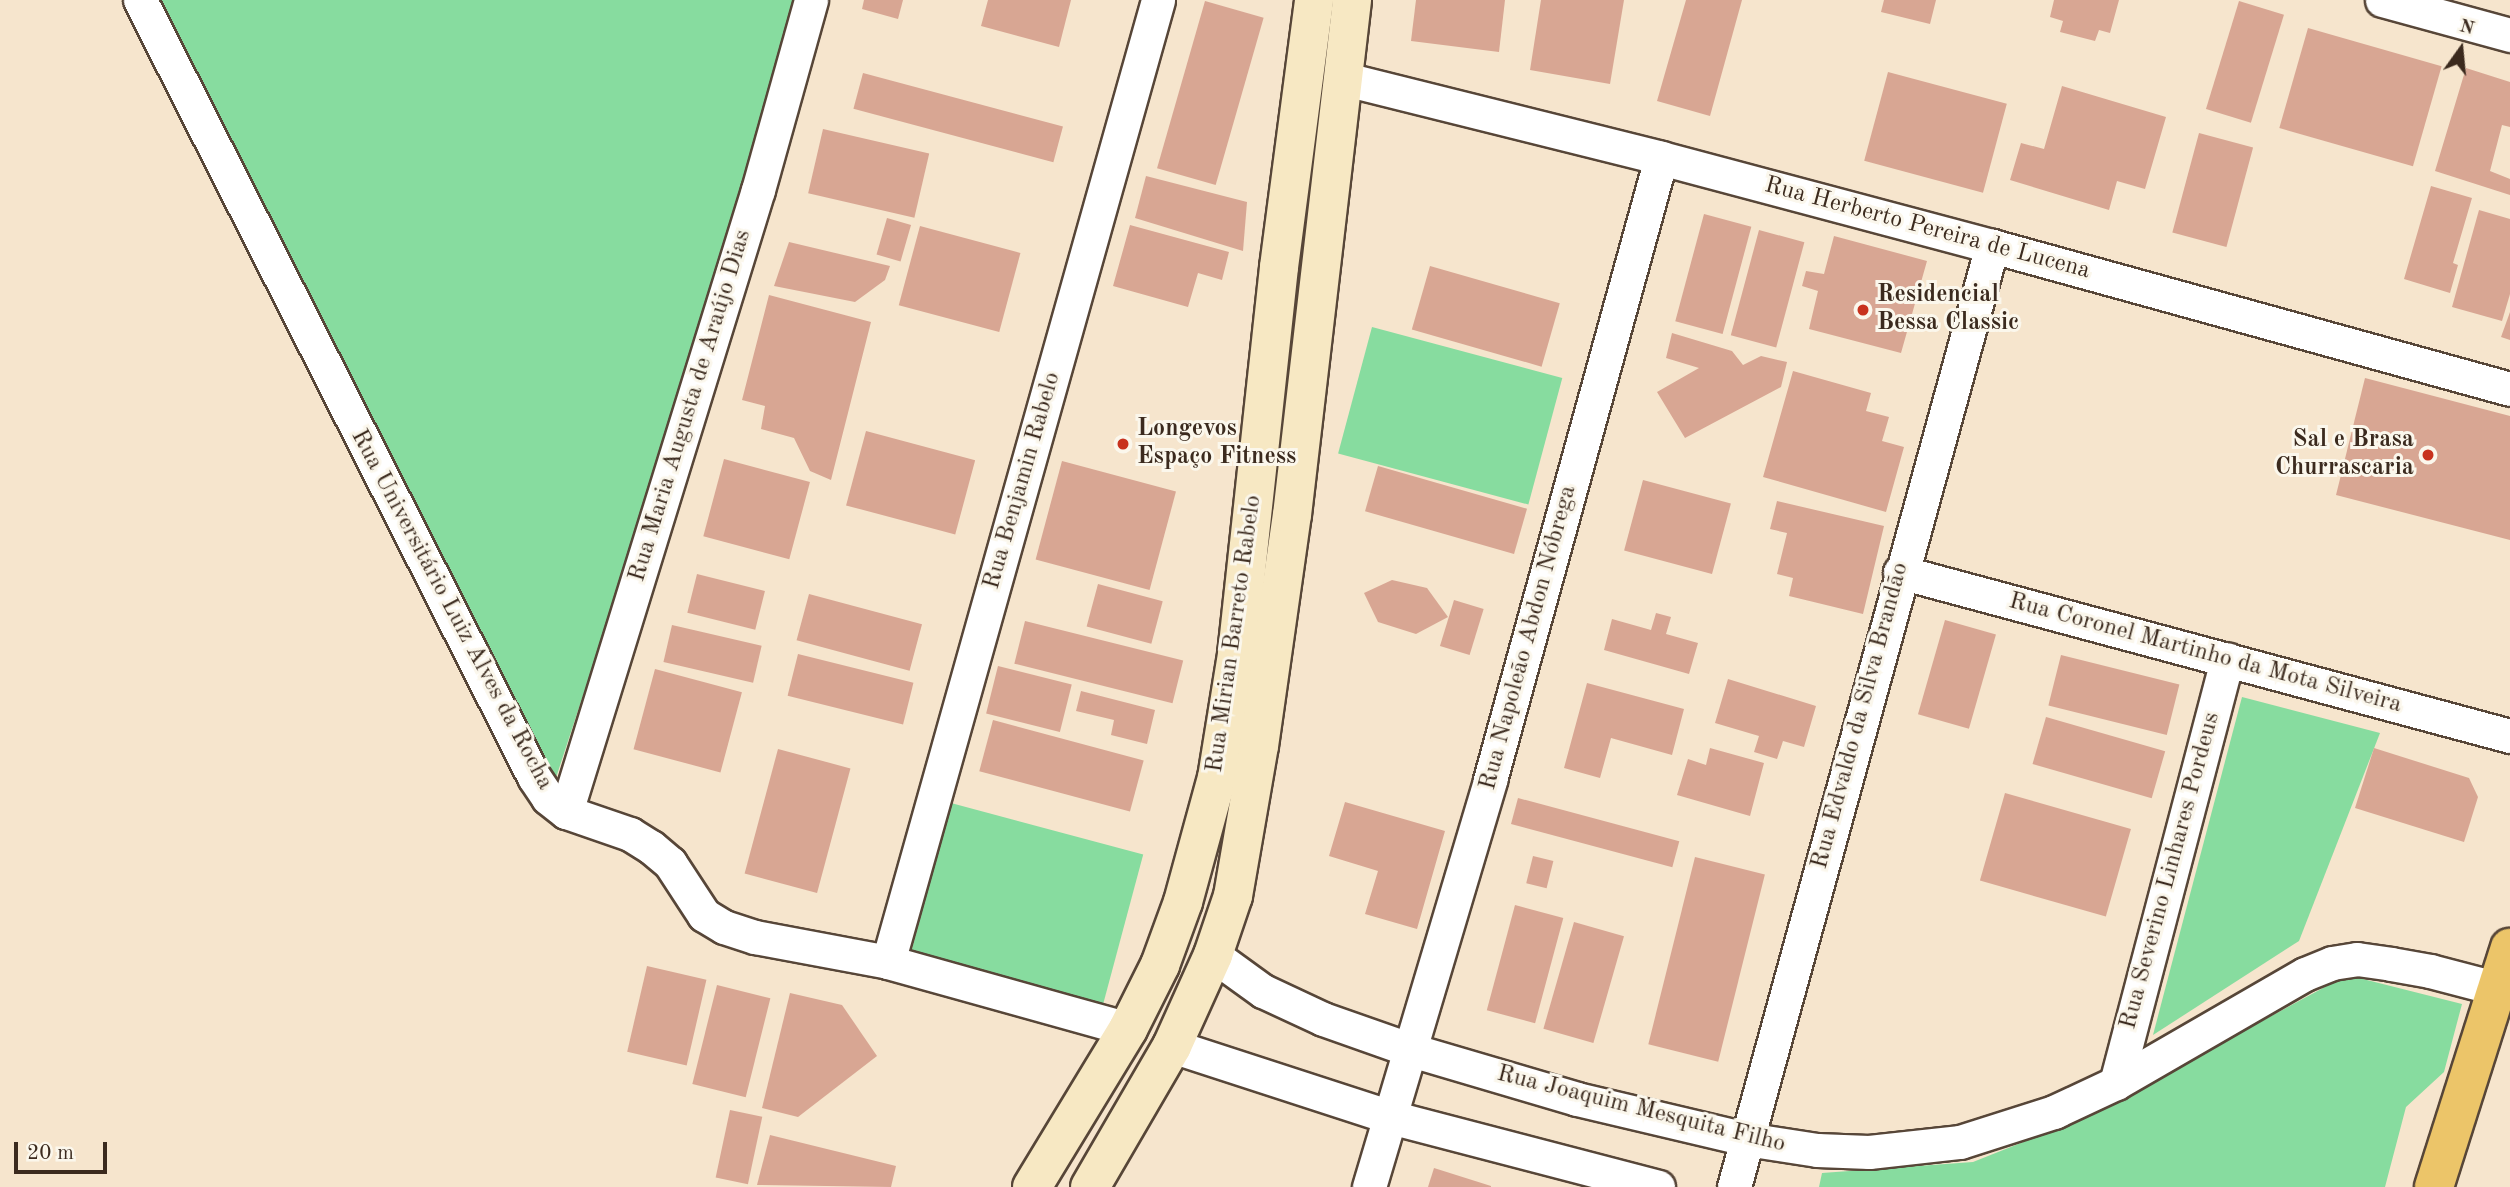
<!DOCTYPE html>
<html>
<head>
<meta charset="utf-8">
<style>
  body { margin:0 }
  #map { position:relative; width:2510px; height:1187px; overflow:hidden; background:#f6e5cd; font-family:"Old Standard TT",serif }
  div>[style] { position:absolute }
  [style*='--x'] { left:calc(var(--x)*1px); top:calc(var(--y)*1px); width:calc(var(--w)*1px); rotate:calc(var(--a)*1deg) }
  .green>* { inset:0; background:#87dc9f; transform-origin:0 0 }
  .building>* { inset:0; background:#d8a693; transform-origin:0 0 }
  .roads { filter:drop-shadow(2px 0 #574638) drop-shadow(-2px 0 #574638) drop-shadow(0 2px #574638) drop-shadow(0 -2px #574638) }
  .minor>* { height:33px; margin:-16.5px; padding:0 16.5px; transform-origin:16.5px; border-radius:16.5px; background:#fff }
  .secondary>* { height:38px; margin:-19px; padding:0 19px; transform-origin:19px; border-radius:19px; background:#f7e8c3 }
  .primary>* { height:38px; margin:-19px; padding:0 19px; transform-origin:19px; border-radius:19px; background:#ecc569 }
  .dots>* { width:19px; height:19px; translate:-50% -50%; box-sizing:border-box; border:4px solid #fbf7ec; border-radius:50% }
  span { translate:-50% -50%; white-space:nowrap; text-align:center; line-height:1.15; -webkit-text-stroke:6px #fbf7ec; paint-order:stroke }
  .street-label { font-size:24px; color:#3b2a1e }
  .poi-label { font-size:24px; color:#3b2a1e; font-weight:700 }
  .left { translate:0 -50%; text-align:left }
  .right { translate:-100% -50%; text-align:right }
  .north { position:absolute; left:2426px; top:14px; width:70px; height:70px; -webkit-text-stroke:5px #fbf7ec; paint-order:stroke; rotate:15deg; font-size:19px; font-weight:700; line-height:28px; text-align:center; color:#3b2a1e }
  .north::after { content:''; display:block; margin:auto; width:24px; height:32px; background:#3b2a1e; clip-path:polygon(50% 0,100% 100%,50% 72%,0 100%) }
  .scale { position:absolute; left:14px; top:1142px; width:93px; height:32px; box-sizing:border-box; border:4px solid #3b2a1e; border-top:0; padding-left:9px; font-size:21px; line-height:24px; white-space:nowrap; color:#3b2a1e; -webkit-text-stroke:5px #fbf7ec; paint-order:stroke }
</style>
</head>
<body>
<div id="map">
  <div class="green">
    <i style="clip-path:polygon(149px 0,811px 0,551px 793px)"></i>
    <i style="left:1372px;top:327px;width:197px;height:131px;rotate:15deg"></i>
    <i style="clip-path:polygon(2242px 697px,2380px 733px,2299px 941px,2153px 1035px)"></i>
    <i style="left:951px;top:803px;width:199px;height:156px;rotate:15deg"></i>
    <i style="clip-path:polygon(2347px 975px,2462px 1004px,2444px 1072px,2406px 1107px,2385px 1187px,1819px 1187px,1822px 1173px,1973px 1162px,2081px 1119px)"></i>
  </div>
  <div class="building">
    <i style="clip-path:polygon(864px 0,903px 0,898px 19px,862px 9px)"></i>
    <i style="clip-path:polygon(988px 0,1071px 0,1059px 47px,981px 26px)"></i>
    <i style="clip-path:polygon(1416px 0,1505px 0,1499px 52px,1411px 41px)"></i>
    <i style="clip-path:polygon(1541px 0,1624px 0,1610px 84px,1530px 70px)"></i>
    <i style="clip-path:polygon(1686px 0,1742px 0,1710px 116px,1657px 101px)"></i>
    <i style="clip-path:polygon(1884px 0,1936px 0,1930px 24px,1881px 12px)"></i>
    <i style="clip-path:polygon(2054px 0,2119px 0,2110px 33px,2099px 30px,2095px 41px,2060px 32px,2063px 21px,2050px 17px)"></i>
    <i style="left:1205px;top:1px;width:61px;height:174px;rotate:16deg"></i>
    <i style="left:2239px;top:1px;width:47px;height:113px;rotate:17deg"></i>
    <i style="left:2308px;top:28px;width:139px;height:104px;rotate:16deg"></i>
    <i style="clip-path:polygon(2466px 68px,2510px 82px,2510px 127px,2502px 125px,2490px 171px,2510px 179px,2510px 195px,2435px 171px)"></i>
    <i style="left:1888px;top:72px;width:123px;height:92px;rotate:15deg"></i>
    <i style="left:863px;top:73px;width:207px;height:37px;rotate:15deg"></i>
    <i style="clip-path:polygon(2062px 86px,2166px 117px,2145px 189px,2117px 181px,2109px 210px,2010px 180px,2021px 143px,2044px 149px)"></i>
    <i style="left:823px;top:129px;width:109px;height:66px;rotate:13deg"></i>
    <i style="left:2199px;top:133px;width:56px;height:103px;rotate:15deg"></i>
    <i style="clip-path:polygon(1146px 176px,1247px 202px,1243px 251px,1135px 218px)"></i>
    <i style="clip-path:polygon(2431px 186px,2472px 198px,2453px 263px,2458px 265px,2450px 293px,2404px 279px)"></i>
    <i style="clip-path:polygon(2479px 210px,2510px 219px,2510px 294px,2502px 321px,2452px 307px)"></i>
    <i style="left:1704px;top:214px;width:49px;height:111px;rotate:15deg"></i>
    <i style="left:887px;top:218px;width:25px;height:38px;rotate:16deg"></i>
    <i style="clip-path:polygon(1130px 225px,1229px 252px,1222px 280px,1198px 273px,1188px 307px,1113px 286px)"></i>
    <i style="left:920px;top:226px;width:104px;height:82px;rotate:15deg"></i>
    <i style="left:1759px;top:230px;width:47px;height:109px;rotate:15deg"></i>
    <i style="clip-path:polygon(1834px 236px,1927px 261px,1901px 353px,1809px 329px,1818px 291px,1802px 286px,1806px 271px,1824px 274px)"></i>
    <i style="clip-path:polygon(789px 242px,890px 266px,885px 280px,855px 302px,774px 286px)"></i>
    <i style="left:1430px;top:266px;width:135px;height:66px;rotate:16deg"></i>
    <i style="clip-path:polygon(769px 295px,871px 322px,831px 480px,810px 471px,794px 438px,761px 429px,765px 406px,742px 400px)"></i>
    <i style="clip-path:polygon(2510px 312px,2510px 340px,2501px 337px)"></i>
    <i style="clip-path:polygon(1672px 333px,1732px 351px,1743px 365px,1761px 356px,1787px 362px,1781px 387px,1685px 438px,1657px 392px,1699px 368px,1666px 358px)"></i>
    <i style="clip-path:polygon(1793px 371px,1871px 393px,1866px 411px,1889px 417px,1882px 441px,1904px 447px,1886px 512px,1763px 477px)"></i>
    <i style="clip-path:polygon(2365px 378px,2510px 416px,2510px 540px,2336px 495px)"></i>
    <i style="left:866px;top:431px;width:113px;height:77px;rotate:15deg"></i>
    <i style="left:724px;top:459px;width:89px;height:80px;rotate:15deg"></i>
    <i style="left:1062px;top:461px;width:118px;height:102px;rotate:15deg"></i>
    <i style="left:1378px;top:466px;width:155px;height:47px;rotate:16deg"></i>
    <i style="left:1643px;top:480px;width:91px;height:73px;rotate:15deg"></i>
    <i style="clip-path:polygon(1777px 501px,1884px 526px,1863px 614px,1789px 596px,1793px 578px,1777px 574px,1787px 533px,1770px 529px)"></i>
    <i style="left:697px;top:574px;width:70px;height:40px;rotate:14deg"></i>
    <i style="clip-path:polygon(1392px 580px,1427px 588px,1448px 617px,1416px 634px,1378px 622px,1364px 593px)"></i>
    <i style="left:1098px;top:584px;width:67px;height:44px;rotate:15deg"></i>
    <i style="left:809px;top:594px;width:117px;height:48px;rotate:15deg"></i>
    <i style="left:1454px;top:600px;width:31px;height:48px;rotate:17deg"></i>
    <i style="clip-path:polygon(1656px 613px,1671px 617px,1666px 634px,1698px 643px,1689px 674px,1604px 650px,1612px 619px,1651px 630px)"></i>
    <i style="left:1945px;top:620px;width:53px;height:98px;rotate:16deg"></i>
    <i style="left:1025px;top:621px;width:163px;height:44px;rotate:14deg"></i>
    <i style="left:672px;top:625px;width:92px;height:38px;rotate:13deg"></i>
    <i style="left:798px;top:654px;width:119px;height:43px;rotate:14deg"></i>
    <i style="left:2061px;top:655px;width:122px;height:52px;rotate:14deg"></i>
    <i style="left:998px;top:666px;width:76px;height:49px;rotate:14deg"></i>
    <i style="left:655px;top:669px;width:90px;height:83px;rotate:15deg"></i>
    <i style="clip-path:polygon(1728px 679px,1816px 706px,1804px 747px,1783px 741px,1777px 759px,1754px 752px,1759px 736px,1715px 723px)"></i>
    <i style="clip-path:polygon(1587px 683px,1684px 709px,1672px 755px,1611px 738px,1600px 778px,1564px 768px)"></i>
    <i style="clip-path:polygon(1081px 691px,1155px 710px,1147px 744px,1111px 735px,1114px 720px,1076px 711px)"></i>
    <i style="left:2046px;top:717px;width:124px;height:49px;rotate:16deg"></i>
    <i style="left:993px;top:720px;width:156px;height:53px;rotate:15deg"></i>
    <i style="clip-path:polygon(1710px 748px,1764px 763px,1750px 816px,1677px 795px,1688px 759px,1706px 765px)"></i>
    <i style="clip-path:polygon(2374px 748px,2469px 778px,2478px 797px,2464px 842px,2355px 808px)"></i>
    <i style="left:778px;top:749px;width:75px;height:129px;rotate:15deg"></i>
    <i style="left:2005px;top:793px;width:131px;height:91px;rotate:16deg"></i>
    <i style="left:1518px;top:798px;width:167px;height:27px;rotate:15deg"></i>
    <i style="clip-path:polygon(1345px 802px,1445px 831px,1417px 929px,1365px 914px,1378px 871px,1329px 856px)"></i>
    <i style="left:1533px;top:856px;width:21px;height:28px;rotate:14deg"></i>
    <i style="left:1695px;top:857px;width:72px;height:193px;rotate:14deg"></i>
    <i style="left:1515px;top:905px;width:50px;height:109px;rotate:15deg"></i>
    <i style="left:1574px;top:922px;width:52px;height:111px;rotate:16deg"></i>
    <i style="left:647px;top:966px;width:61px;height:88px;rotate:13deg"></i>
    <i style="left:717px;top:985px;width:55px;height:102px;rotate:14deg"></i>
    <i style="clip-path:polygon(790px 993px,842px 1005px,877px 1056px,798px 1117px,762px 1108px)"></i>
    <i style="left:730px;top:1110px;width:33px;height:69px;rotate:12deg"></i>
    <i style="clip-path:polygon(770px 1135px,896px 1166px,891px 1187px,757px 1185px)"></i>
    <i style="clip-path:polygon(1434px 1168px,1491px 1186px,1491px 1187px,1428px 1187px)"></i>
  </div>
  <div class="roads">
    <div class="minor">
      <i style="--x:140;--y:0;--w:871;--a:63.11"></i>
      <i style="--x:534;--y:777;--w:25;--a:56"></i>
      <i style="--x:548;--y:798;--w:23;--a:38"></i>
      <i style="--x:566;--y:812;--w:68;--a:19"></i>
      <i style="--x:630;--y:834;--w:25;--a:32"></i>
      <i style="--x:651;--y:847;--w:25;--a:40"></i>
      <i style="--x:670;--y:863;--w:62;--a:56.8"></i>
      <i style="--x:704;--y:915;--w:23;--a:31"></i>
      <i style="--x:724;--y:927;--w:33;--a:18"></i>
      <i style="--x:755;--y:937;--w:135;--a:10.6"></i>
      <i style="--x:888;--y:962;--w:249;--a:15.6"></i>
      <i style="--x:2382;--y:0;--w:133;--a:15.3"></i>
      <i style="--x:1341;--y:78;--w:330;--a:14"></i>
      <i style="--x:1661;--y:158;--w:342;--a:14.9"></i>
      <i style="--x:1992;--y:246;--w:537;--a:15.43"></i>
      <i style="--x:1900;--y:572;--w:632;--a:15.05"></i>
      <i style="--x:566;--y:812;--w:651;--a:-72.85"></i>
      <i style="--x:758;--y:190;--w:197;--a:-74.4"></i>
      <i style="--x:1213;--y:955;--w:62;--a:35.8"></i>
      <i style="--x:1263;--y:991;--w:66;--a:25"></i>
      <i style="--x:1323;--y:1019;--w:93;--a:19.4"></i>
      <i style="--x:1411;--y:1050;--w:173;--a:16.4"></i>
      <i style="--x:1577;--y:1099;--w:174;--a:13.3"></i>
      <i style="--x:1746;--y:1139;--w:72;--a:8.8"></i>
      <i style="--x:1817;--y:1150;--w:52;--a:2.2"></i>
      <i style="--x:1869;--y:1152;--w:92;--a:-6.3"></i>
      <i style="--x:1960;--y:1142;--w:99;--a:-17.7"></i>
      <i style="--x:2054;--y:1112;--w:68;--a:-25.1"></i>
      <i style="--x:2116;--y:1083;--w:218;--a:-30"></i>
      <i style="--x:2305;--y:974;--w:29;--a:-22"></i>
      <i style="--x:2332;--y:963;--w:25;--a:-9"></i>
      <i style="--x:2357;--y:959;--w:34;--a:8"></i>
      <i style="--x:2391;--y:964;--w:40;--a:10"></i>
      <i style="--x:2430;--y:971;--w:83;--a:14.7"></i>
      <i style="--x:888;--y:962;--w:999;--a:-74.32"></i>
      <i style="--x:1172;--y:1046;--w:229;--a:18"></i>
      <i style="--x:1390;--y:1117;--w:277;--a:14.6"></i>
      <i style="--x:2116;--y:1083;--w:438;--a:-75.3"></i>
      <i style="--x:1369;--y:1187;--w:425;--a:-73.4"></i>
      <i style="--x:1490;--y:780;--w:645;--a:-74.63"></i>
      <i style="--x:1734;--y:1187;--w:976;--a:-74.67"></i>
    </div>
    <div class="secondary">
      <i style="--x:1032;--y:1187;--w:185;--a:-58.7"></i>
      <i style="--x:1128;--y:1029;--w:72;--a:-63.4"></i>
      <i style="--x:1160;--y:965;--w:67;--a:-69.9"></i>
      <i style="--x:1183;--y:902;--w:129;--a:-74.7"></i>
      <i style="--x:1217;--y:778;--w:126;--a:-80.8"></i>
      <i style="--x:1237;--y:654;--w:389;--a:-83.8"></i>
      <i style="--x:1279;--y:267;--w:269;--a:-82.5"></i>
      <i style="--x:1090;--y:1187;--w:163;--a:-59.8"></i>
      <i style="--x:1172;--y:1046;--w:100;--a:-65.7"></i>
      <i style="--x:1213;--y:955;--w:62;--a:-71.3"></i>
      <i style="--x:1233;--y:896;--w:152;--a:-80.2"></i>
      <i style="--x:1259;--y:746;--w:233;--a:-81.9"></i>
      <i style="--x:1292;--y:515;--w:518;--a:-83.35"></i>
    </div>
    <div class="primary">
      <i style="--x:2434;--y:1187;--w:251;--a:-72.4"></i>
    </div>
  </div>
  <div class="dots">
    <i style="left:1863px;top:310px;background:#c8321e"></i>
    <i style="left:1123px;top:444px;background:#c8321e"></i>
    <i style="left:2428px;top:455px;background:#c8321e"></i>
  </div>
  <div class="street-label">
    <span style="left:1927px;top:229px;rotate:15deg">Rua Herberto Pereira de Lucena</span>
    <span style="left:691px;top:406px;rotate:-73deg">Rua Maria Augusta de Araújo Dias</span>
    <span style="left:1023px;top:481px;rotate:-74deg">Rua Benjamin Rabelo</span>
    <span style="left:451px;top:610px;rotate:62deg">Rua Universitário Luiz Alves da Rocha</span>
    <span style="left:1235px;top:634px;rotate:-82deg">Rua Mirian Barreto Rabelo</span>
    <span style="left:1529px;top:638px;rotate:-75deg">Rua Napoleão Abdon Nóbrega</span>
    <span style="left:2205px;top:654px;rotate:15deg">Rua Coronel Martinho da Mota Silveira</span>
    <span style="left:1861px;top:716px;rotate:-75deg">Rua Edvaldo da Silva Brandão</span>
    <span style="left:2171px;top:871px;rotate:-75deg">Rua Severino Linhares Pordeus</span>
    <span style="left:1641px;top:1110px;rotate:14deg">Rua Joaquim Mesquita Filho</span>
  </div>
  <div class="poi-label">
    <span class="left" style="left:1877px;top:310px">Residencial<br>Bessa Classic</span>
    <span class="left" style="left:1137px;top:444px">Longevos<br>Espaço Fitness</span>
    <span class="right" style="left:2414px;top:455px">Sal e Brasa<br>Churrascaria</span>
  </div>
  <div class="north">N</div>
  <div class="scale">20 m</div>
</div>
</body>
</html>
